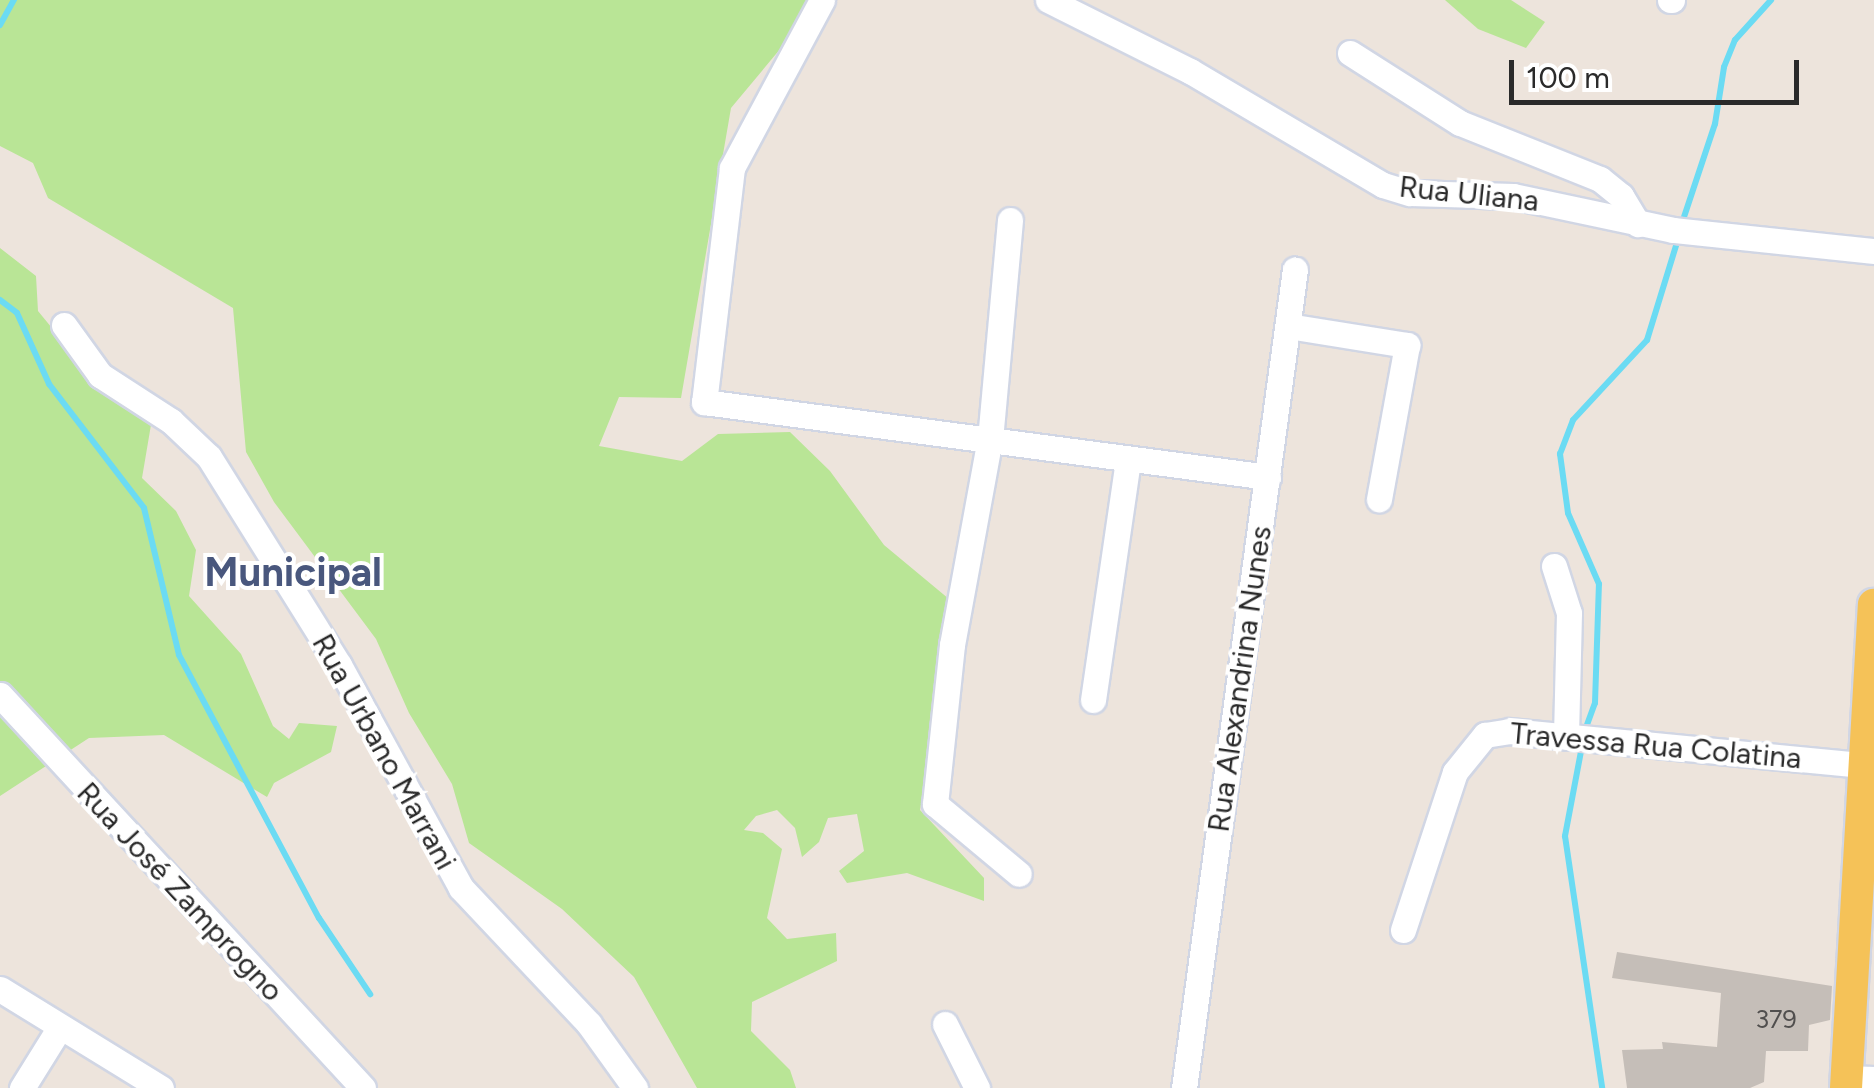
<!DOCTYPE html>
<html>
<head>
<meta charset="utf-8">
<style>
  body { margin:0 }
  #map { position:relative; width:1874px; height:1088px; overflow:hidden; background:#ede4dc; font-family:Figtree,sans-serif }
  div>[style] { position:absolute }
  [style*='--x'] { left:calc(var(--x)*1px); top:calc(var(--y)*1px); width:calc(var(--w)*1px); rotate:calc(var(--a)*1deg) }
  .green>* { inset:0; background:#b9e596 }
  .stream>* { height:6px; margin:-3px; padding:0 3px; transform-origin:3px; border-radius:3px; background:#6bdbf3 }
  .building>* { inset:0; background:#c5beb8 }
  .roads { filter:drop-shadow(2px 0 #d1d6e4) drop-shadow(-2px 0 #d1d6e4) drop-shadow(0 2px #d1d6e4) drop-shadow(0 -2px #d1d6e4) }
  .minor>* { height:25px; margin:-12.5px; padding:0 12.5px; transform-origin:12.5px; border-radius:12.5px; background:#fff }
  .major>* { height:32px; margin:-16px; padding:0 16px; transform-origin:16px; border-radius:16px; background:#f5c258 }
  span { translate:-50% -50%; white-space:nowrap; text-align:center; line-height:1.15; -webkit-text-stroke:8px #fff; paint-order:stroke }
  .number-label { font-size:25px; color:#514f4e }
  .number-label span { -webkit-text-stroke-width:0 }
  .street-label { font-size:30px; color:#2a2a2a }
  .district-label { font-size:40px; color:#49577d; font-weight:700 }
  .scale { position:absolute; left:1509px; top:60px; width:290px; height:45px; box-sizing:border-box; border:5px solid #2a2a2a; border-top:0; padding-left:12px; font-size:30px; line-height:35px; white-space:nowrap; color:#2a2a2a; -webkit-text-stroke:8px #fff; paint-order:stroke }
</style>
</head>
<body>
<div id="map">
  <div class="green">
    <i style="clip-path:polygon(0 0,821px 0,731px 108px,681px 398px,619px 397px,599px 446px,682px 461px,718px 434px,790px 432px,830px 471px,884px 545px,955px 604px,920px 810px,984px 878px,984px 901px,907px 873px,847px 883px,839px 871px,864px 851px,857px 814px,828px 818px,819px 842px,802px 857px,795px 828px,777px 810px,756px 816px,744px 830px,763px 833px,782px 849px,767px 918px,787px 939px,836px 933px,837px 961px,752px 1002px,751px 1031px,790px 1070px,796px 1088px,697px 1088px,634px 977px,562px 909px,469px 843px,452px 784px,409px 713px,376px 639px,274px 502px,246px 452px,233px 308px,48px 198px,33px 163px,0 146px)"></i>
    <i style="clip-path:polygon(1445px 0,1511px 0,1545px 22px,1526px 48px,1478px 29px)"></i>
    <i style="clip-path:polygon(0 248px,36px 276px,38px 311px,88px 372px,153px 413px,142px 478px,176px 511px,196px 550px,189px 596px,241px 654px,273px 726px,289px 739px,299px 723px,337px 726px,331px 752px,274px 783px,267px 797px,164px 735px,89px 738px,0 796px)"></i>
  </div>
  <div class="stream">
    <i style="--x:0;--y:25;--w:29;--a:-61"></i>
    <i style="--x:1681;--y:226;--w:108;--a:-71.6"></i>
    <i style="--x:1715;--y:124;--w:58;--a:-81"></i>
    <i style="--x:1724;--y:67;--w:29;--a:-68"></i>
    <i style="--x:1735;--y:40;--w:54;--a:-48"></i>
    <i style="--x:0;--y:300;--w:21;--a:37"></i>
    <i style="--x:17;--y:313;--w:78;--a:65.7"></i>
    <i style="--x:49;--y:384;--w:156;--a:52.5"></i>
    <i style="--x:144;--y:508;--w:151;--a:76.6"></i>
    <i style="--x:179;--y:655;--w:298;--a:62"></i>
    <i style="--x:319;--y:918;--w:92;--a:56.1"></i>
    <i style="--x:1584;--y:733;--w:32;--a:-70"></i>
    <i style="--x:1595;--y:703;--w:119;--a:-88.1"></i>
    <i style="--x:1599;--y:584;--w:77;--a:-113.6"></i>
    <i style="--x:1568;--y:513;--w:60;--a:-97.7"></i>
    <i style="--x:1560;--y:454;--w:36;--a:-69"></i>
    <i style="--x:1573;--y:420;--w:109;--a:-47.2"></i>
    <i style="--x:1647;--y:340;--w:106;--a:-72.9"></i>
    <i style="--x:1582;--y:746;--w:92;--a:100.7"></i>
    <i style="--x:1565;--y:836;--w:255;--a:81.6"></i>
  </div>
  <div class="building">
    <i style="clip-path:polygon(1617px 952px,1832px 986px,1830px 1020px,1809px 1025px,1808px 1051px,1766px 1051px,1764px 1082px,1750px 1088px,1627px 1088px,1622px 1050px,1663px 1049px,1662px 1042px,1717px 1047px,1721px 993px,1612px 978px)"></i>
  </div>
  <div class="roads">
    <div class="minor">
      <i style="--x:822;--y:0;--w:191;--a:118.2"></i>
      <i style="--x:732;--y:168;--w:236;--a:96.8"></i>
      <i style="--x:704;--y:402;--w:569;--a:7.57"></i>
      <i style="--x:1048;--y:0;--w:159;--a:26.6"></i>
      <i style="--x:1190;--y:71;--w:224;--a:30.6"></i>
      <i style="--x:1383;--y:185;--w:28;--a:17"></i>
      <i style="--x:1410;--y:193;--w:103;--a:1.7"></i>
      <i style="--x:1513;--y:196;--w:164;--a:12"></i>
      <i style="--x:1673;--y:230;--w:202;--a:6"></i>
      <i style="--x:1670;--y:0;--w:2;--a:0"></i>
      <i style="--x:1350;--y:53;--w:130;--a:32.5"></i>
      <i style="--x:1460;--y:123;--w:151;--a:21.8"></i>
      <i style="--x:1600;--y:179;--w:27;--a:39"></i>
      <i style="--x:1621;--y:196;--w:33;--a:59"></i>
      <i style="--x:1010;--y:220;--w:219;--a:95.2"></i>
      <i style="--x:990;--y:438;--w:210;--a:100.4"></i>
      <i style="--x:952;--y:645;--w:160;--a:96.1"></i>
      <i style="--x:935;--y:804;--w:109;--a:39.8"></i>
      <i style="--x:64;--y:325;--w:62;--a:54.2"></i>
      <i style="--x:100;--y:375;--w:85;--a:32.9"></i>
      <i style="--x:171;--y:421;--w:52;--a:43.5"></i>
      <i style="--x:209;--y:457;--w:245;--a:58"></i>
      <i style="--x:339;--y:665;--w:254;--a:61.3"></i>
      <i style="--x:461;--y:888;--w:187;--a:46.7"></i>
      <i style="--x:589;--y:1024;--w:79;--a:54.3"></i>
      <i style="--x:1288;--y:326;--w:121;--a:9.1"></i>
      <i style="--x:1407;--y:345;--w:157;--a:100.3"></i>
      <i style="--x:1554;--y:566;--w:49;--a:72.3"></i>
      <i style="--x:1569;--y:613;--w:124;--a:91.4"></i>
      <i style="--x:0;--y:695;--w:535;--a:47.27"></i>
      <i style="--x:1093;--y:700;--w:242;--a:-81.7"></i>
      <i style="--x:1403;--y:930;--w:166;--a:-71.8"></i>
      <i style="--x:1455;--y:772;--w:48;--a:-51"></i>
      <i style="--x:1485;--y:735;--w:24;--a:-9"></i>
      <i style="--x:1509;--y:731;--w:356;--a:5.5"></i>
      <i style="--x:0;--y:989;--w:189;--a:31.6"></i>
      <i style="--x:945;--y:1024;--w:72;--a:63.4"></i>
      <i style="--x:1846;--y:1078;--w:28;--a:2"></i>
      <i style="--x:22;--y:1088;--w:72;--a:-58.1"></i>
      <i style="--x:1184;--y:1088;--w:826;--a:-82.28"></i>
    </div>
    <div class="major">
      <i style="--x:1846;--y:1088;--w:484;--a:-86.7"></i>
    </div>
  </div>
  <div class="number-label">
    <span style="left:1776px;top:1019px">379</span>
  </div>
  <div class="street-label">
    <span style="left:1469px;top:194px;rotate:6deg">Rua Uliana</span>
    <span style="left:1240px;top:679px;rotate:-82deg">Rua Alexandrina Nunes</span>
    <span style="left:1656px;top:746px;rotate:5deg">Travessa Rua Colatina</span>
    <span style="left:384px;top:752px;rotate:61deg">Rua Urbano Marrani</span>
    <span style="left:180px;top:892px;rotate:47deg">Rua José Zamprogno</span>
  </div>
  <div class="district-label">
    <span style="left:293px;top:572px">Municipal</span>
  </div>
  <div class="scale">100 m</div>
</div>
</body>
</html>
